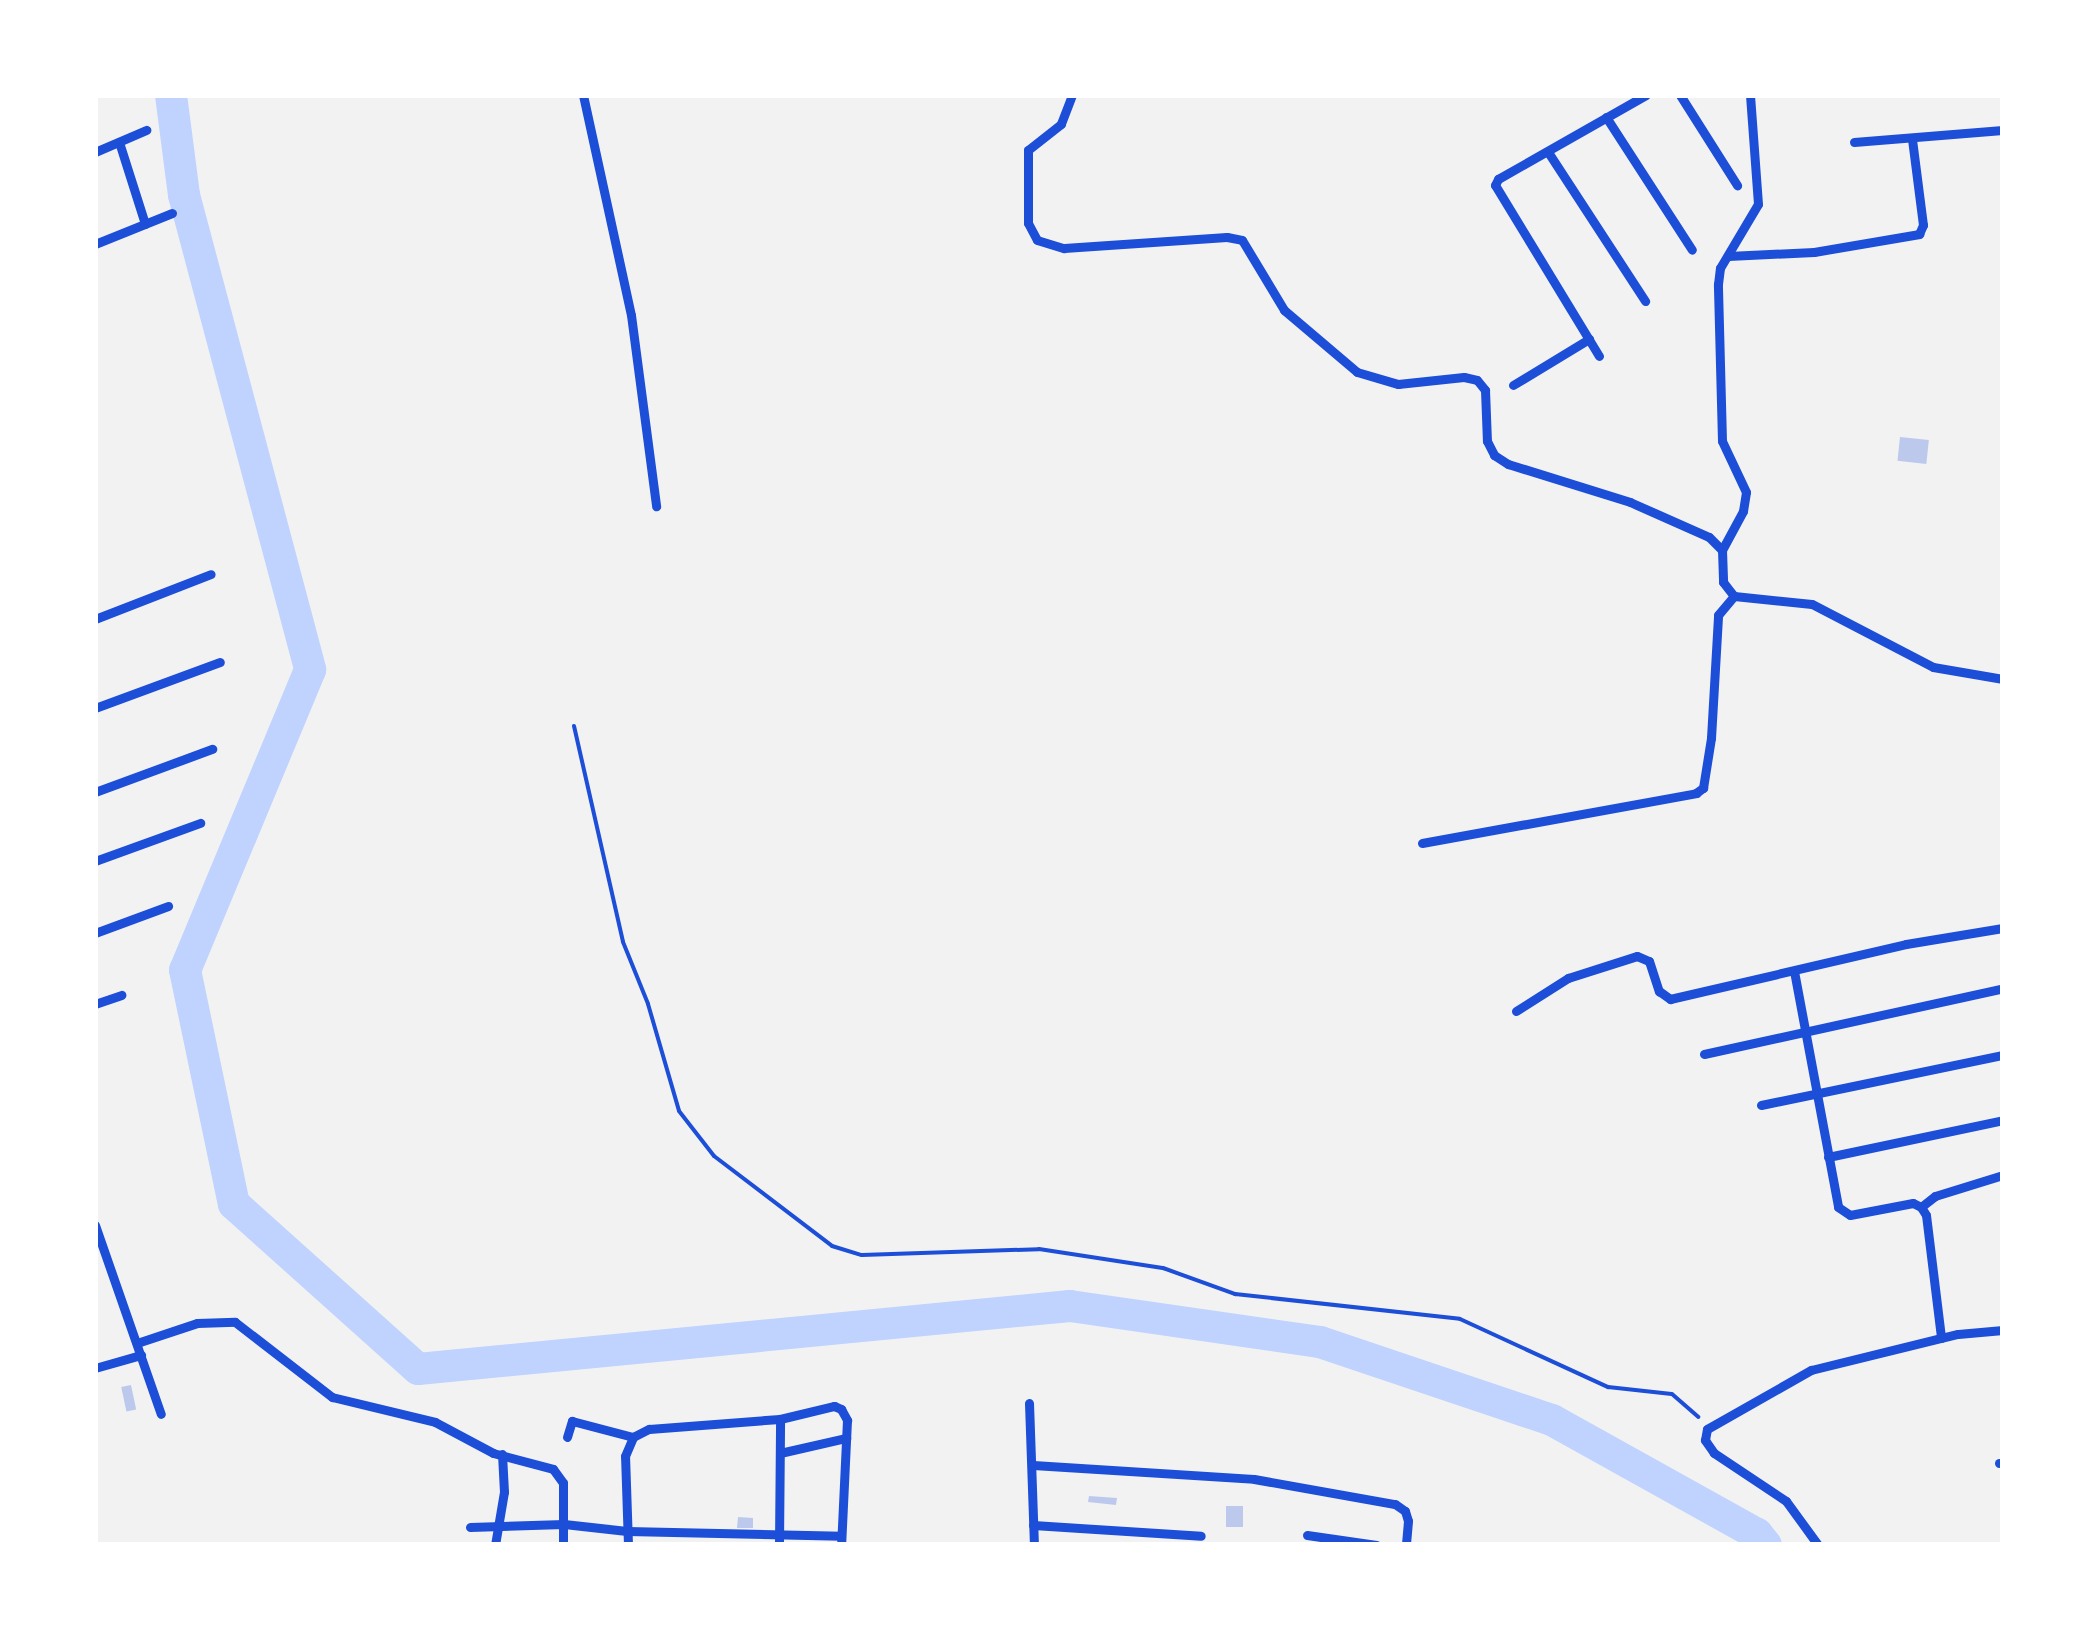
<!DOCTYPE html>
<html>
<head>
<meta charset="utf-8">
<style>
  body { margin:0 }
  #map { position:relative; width:2098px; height:1640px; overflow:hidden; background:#f2f2f2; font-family:Literata,serif }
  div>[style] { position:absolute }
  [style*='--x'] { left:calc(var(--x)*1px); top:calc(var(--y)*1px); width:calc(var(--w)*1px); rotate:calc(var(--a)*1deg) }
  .river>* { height:32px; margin:-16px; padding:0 16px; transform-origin:16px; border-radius:16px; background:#bfd3fe }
  .building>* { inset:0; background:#bdc9ec; transform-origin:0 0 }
  .path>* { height:4px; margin:-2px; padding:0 2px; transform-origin:2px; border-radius:2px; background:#1d4ed8 }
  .minor>* { height:9px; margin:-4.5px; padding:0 4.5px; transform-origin:4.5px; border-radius:4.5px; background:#1d4ed8 }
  span { translate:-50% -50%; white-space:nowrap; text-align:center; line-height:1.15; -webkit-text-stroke:10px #fff; paint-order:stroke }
  .frame { position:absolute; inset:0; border:98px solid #fff; pointer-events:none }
</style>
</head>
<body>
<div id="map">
  <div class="river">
    <i style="--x:171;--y:95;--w:101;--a:82.6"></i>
    <i style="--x:184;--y:195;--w:491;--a:75.1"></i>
    <i style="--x:310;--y:670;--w:325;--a:112.6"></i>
    <i style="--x:185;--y:970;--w:239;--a:78.2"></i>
    <i style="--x:234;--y:1204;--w:247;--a:41.9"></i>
    <i style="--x:418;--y:1369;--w:655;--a:-5.52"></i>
    <i style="--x:1070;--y:1306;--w:253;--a:8.2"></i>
    <i style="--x:1320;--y:1342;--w:245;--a:18.6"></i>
    <i style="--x:1552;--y:1420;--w:235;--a:29.1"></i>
    <i style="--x:1757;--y:1534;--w:14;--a:51"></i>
  </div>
  <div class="building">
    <i style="left:1900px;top:437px;width:29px;height:24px;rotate:6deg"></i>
    <i style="left:131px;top:1385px;width:25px;height:10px;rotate:78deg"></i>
    <i style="clip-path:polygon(1089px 1496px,1117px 1498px,1116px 1505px,1088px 1502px)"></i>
    <i style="left:1226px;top:1506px;width:17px;height:21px"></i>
    <i style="clip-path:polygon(738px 1517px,753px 1518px,753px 1528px,737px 1528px)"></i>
  </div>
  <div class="path">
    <i style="--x:574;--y:726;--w:221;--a:77.2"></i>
    <i style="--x:623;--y:942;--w:67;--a:68"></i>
    <i style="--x:648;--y:1004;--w:111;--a:73.8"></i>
    <i style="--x:679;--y:1111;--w:57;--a:52.1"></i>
    <i style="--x:714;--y:1156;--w:148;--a:37.3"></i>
    <i style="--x:832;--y:1246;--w:31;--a:17"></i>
    <i style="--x:862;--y:1255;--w:177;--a:-1.9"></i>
    <i style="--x:1039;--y:1249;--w:125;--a:8.7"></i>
    <i style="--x:1163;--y:1268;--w:77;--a:19.9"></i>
    <i style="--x:1235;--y:1294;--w:226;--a:6.3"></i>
    <i style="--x:1460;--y:1319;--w:163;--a:24.7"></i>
    <i style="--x:1608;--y:1387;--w:64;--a:6.2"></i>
    <i style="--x:1672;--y:1394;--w:35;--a:41"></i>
  </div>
  <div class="minor">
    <i style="--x:583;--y:95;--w:225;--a:77.7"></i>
    <i style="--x:631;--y:315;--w:193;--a:82.5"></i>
    <i style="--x:1072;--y:95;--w:31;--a:111"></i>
    <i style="--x:1061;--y:124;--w:42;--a:141.8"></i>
    <i style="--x:1028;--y:150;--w:73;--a:90"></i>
    <i style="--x:1028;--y:223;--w:19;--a:62"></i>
    <i style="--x:1037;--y:240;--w:28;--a:17"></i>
    <i style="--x:1064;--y:248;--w:163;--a:-3.9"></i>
    <i style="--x:1227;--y:237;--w:15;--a:11"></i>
    <i style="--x:1242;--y:240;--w:82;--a:59"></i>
    <i style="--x:1284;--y:310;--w:96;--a:40.3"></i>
    <i style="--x:1357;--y:372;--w:43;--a:16.3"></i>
    <i style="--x:1398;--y:384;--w:66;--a:-6.1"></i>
    <i style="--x:1464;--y:377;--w:13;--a:13"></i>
    <i style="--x:1477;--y:380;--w:13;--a:51"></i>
    <i style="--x:1485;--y:390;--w:51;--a:87.8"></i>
    <i style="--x:1487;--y:441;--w:16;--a:63"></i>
    <i style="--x:1494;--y:455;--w:17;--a:33"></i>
    <i style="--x:1508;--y:464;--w:128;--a:17.3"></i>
    <i style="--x:1630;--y:502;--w:86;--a:23.9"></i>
    <i style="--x:1709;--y:537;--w:18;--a:45"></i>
    <i style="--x:1722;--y:550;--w:32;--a:88"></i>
    <i style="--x:1723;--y:582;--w:18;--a:52"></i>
    <i style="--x:1734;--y:596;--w:78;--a:5.9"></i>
    <i style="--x:1812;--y:604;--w:136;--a:27.5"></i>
    <i style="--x:1933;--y:667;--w:71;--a:9.7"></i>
    <i style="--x:1680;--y:95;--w:107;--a:57.7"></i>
    <i style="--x:1606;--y:117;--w:158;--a:57.1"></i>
    <i style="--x:119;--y:142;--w:86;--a:72.4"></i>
    <i style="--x:1854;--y:142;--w:149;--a:-4.6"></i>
    <i style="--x:95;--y:152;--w:56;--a:-23.3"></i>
    <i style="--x:1548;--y:152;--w:178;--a:56.9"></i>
    <i style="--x:95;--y:244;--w:83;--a:-21.9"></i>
    <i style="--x:1728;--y:256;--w:86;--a:-2.7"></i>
    <i style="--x:1814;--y:252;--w:107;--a:-9.7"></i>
    <i style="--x:1919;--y:234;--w:10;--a:-66"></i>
    <i style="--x:1923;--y:225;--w:87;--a:-97.3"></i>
    <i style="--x:1599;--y:356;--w:200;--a:-121.3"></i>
    <i style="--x:1495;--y:185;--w:7;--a:-63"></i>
    <i style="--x:1498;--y:179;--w:170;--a:-29.6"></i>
    <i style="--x:1513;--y:385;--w:89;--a:-31.2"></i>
    <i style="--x:1722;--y:550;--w:44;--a:-61.7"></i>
    <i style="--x:1743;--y:511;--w:19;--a:-81"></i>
    <i style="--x:1746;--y:492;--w:56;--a:-115.2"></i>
    <i style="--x:1722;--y:441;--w:157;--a:-91.5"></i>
    <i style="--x:1718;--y:284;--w:16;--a:-83"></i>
    <i style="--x:1720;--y:268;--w:74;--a:-59.3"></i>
    <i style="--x:1758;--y:204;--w:109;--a:-94.2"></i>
    <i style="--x:95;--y:619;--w:124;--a:-21.2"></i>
    <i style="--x:95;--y:708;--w:133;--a:-20.2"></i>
    <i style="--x:95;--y:792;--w:125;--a:-20.2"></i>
    <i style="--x:1422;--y:843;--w:279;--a:-10.3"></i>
    <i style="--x:1696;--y:793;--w:9;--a:-36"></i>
    <i style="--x:1703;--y:788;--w:51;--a:-80.9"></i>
    <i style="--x:1711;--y:738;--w:123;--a:-86.7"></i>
    <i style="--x:1718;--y:615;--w:25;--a:-50"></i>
    <i style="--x:95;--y:861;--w:112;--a:-19.9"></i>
    <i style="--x:95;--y:933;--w:78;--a:-20.3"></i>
    <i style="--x:1794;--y:971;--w:240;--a:79.4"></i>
    <i style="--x:1838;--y:1207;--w:14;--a:34"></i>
    <i style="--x:1850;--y:1215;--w:64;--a:-10.8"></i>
    <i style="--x:1913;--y:1203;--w:9;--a:27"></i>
    <i style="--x:1921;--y:1207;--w:9;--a:58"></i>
    <i style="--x:1926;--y:1215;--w:124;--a:83"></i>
    <i style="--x:95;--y:1004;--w:28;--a:-19"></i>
    <i style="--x:1516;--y:1011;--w:62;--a:-32.4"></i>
    <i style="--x:1568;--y:978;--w:72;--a:-17.7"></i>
    <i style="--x:1637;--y:956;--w:13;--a:23"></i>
    <i style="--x:1649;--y:961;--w:32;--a:72"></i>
    <i style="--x:1659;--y:991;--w:14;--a:36"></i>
    <i style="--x:1670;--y:999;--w:242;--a:-13.1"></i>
    <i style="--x:1906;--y:944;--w:98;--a:-9.4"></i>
    <i style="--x:1704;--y:1054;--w:306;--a:-12.4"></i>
    <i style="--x:1761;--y:1105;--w:247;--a:-11.7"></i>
    <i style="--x:1828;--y:1157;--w:179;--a:-11.9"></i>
    <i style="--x:1921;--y:1207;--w:18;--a:-38"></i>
    <i style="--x:1935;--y:1196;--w:71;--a:-17.2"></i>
    <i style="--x:95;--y:1225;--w:200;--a:70.8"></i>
    <i style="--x:137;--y:1343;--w:63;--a:-18.4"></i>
    <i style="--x:197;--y:1323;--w:38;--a:-2"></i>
    <i style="--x:235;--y:1322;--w:123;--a:37.7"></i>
    <i style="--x:332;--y:1397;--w:106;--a:13.6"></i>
    <i style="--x:435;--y:1422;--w:66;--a:28.1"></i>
    <i style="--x:493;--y:1453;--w:62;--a:14.9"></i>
    <i style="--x:553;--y:1469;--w:17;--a:54"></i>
    <i style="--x:563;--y:1483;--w:62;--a:90"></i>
    <i style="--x:95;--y:1368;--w:48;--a:-15.8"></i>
    <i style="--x:1029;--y:1403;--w:142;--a:88"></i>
    <i style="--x:567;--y:1437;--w:17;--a:-73"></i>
    <i style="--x:572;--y:1421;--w:63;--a:14.7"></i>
    <i style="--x:780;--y:1453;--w:68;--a:-12.8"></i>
    <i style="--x:1999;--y:1463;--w:4;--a:0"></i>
    <i style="--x:1033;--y:1465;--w:221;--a:3.6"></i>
    <i style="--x:1254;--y:1479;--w:143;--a:10.1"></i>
    <i style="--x:1395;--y:1504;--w:12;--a:35"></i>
    <i style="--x:1405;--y:1511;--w:10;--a:73"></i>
    <i style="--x:1408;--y:1521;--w:24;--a:95"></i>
    <i style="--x:1033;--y:1525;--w:168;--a:3.7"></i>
    <i style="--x:470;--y:1527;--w:94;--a:-1.8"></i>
    <i style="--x:564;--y:1524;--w:63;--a:6.3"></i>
    <i style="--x:627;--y:1531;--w:214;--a:1.3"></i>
    <i style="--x:1307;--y:1535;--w:70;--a:8.2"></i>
    <i style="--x:495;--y:1545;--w:54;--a:-80.4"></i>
    <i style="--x:504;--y:1492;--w:38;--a:-93"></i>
    <i style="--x:628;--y:1545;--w:89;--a:-91.9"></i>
    <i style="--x:625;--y:1456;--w:21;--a:-67"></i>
    <i style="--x:633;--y:1437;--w:18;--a:-27"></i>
    <i style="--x:649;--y:1429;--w:131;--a:-4.4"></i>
    <i style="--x:780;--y:1419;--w:56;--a:-13.5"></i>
    <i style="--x:834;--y:1406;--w:8;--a:23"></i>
    <i style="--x:841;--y:1409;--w:13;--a:61"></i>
    <i style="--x:847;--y:1420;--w:125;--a:92.7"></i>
    <i style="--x:779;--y:1545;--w:126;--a:-89.5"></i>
    <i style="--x:1818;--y:1545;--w:54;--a:-126"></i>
    <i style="--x:1786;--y:1501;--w:87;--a:-146.3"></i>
    <i style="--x:1714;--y:1453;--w:16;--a:-125"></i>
    <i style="--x:1705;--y:1440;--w:11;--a:-80"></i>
    <i style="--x:1707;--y:1429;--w:120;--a:-29.6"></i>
    <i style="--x:1811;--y:1370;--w:151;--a:-13.8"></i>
    <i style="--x:1958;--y:1334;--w:45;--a:-5.1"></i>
  </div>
  <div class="frame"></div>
</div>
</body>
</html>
